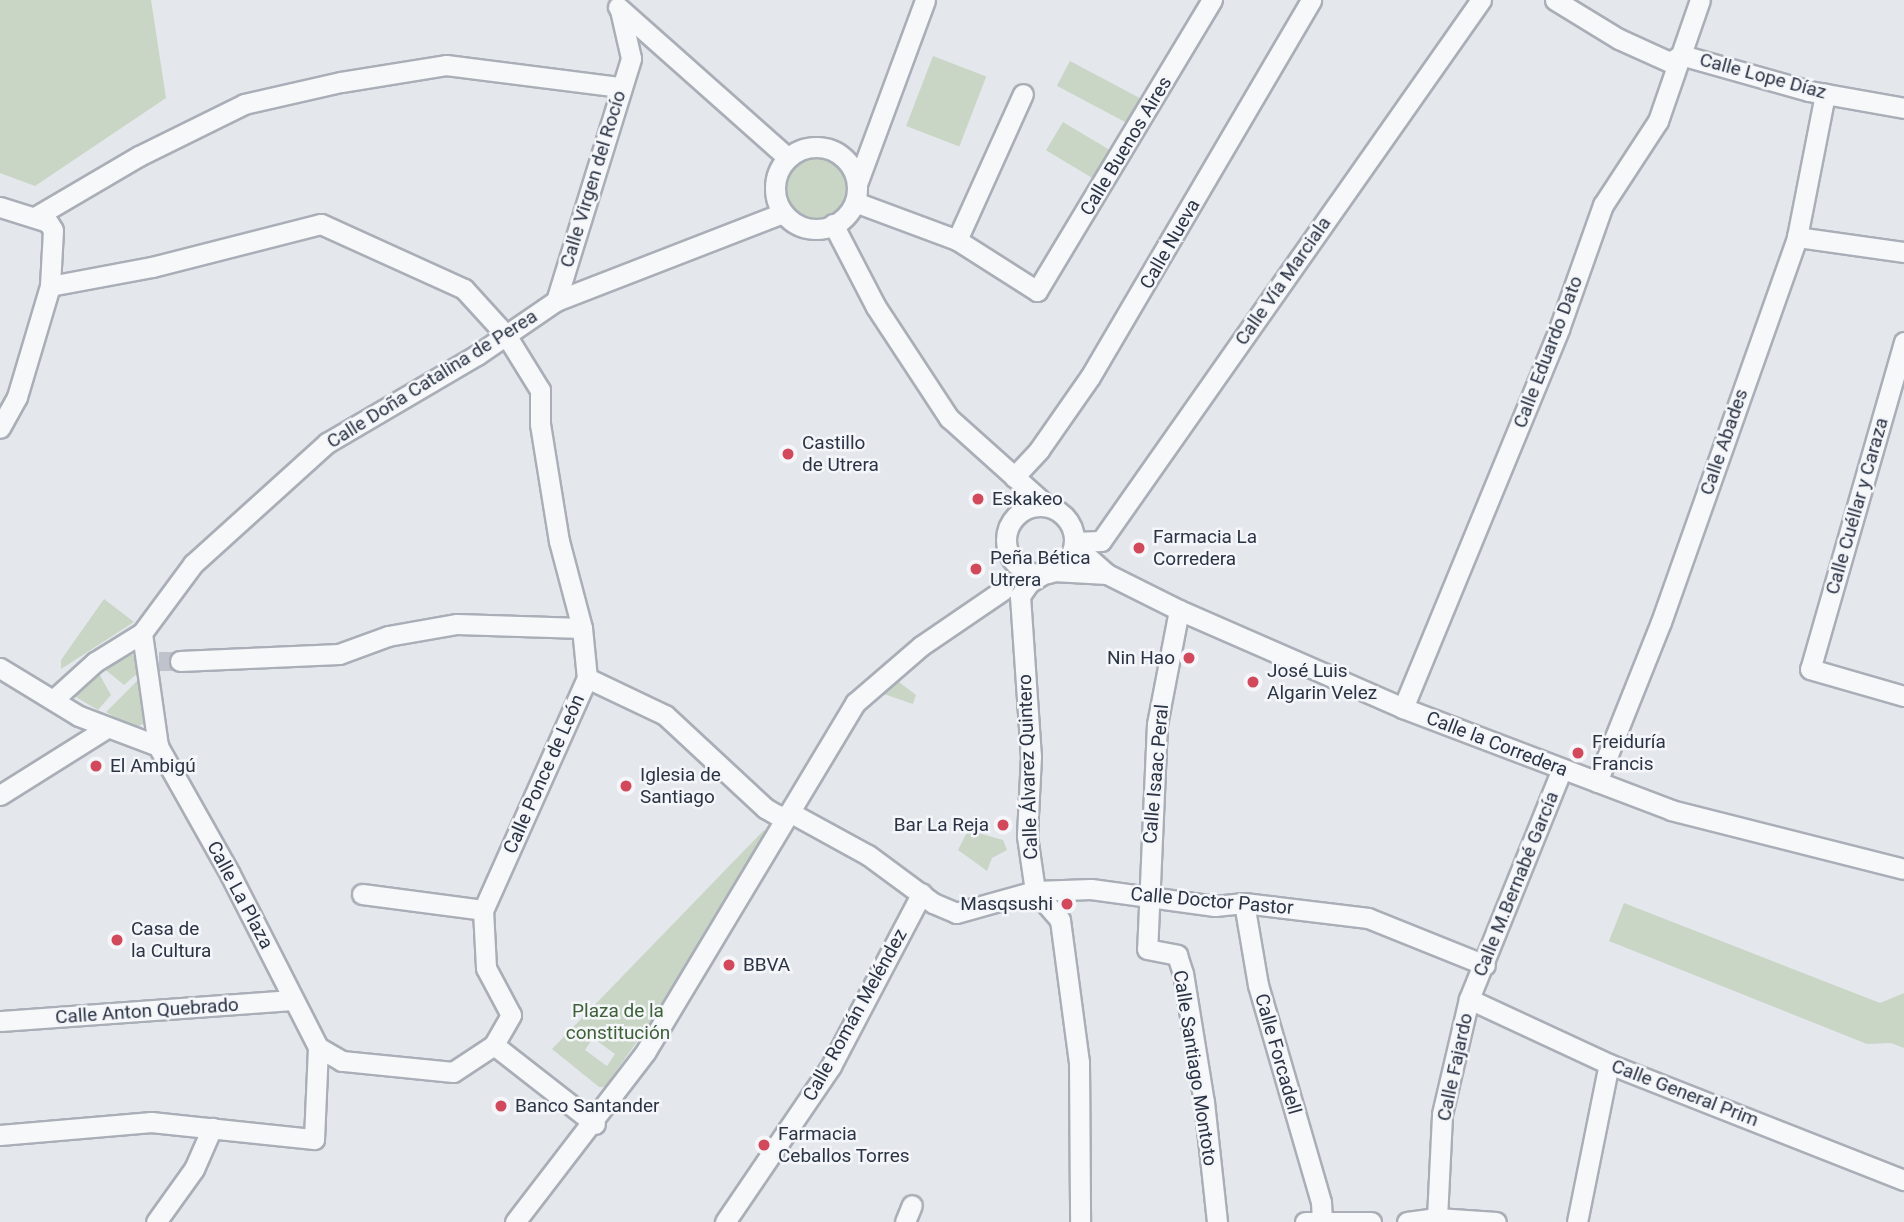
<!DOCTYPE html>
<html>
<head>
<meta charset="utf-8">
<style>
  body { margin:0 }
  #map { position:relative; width:1904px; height:1222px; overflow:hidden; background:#e4e7ec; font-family:Roboto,sans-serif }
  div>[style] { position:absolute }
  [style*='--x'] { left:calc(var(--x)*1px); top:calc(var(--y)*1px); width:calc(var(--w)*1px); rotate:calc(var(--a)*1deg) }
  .green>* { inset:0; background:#c9d6c5; transform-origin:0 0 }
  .round { border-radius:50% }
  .minor-tunnel>* { height:19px; margin-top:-9.5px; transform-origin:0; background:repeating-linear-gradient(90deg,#bfc3cb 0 19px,transparent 0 29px) }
  .roads { filter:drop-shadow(2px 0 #a9aeb7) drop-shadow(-2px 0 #a9aeb7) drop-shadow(0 2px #a9aeb7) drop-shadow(0 -2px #a9aeb7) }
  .minor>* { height:19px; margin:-9.5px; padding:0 9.5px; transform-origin:9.5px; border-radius:9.5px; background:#f7f8fa }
  .minor>.ring { margin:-9.5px; padding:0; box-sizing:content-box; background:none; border:19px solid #f7f8fa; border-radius:50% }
  .dots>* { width:19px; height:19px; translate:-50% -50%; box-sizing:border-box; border:4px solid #f4f6f9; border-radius:50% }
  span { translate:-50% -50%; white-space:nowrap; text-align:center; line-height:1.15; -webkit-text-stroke:5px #f4f6f9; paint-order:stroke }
  .street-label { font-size:19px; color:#2b3445 }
  .poi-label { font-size:19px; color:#2b3445 }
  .left { translate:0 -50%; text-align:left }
  .right { translate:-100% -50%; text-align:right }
  .park-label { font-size:19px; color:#3f6138 }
</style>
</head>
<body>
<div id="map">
  <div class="green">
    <i style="clip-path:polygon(0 0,151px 0,166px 98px,35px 186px,0 173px)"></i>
    <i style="left:933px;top:56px;width:57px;height:75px;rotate:21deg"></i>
    <i style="left:1070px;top:61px;width:81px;height:28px;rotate:28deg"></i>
    <i style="left:1063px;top:122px;width:55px;height:33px;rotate:31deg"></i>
    <i class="round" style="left:785px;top:156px;width:62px;height:62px"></i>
    <i style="clip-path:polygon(104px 599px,134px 622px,61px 669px,61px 660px)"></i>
    <i style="clip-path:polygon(127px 653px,135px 656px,139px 672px,124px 685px,102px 667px)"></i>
    <i style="clip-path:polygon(97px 670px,111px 695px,98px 710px,74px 696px)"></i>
    <i style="clip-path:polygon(141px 677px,151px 718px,135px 729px,106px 712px)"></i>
    <i style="clip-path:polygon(899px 682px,916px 695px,913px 704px,881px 693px)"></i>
    <i style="clip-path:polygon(evenodd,764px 830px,774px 839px,726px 915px,605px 1087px,599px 1087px,552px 1049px,764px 830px,593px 1038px,615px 1054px,607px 1066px,585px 1050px,593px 1038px)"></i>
    <i style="clip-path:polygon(968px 830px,1003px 840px,1007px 850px,992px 858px,987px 871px,958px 850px)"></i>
    <i style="clip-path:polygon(1624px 903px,1880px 1003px,1904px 993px,1904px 1048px,1891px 1043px,1867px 1044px,1609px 941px)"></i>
  </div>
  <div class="minor-tunnel">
    <i style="--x:159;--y:661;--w:21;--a:0"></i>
  </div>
  <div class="roads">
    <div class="minor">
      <i style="--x:1555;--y:0;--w:75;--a:31.4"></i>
      <i style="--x:1619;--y:39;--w:56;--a:24.3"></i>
      <i style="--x:1670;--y:62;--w:13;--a:-32"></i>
      <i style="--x:1681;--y:55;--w:133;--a:15.7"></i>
      <i style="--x:1809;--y:91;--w:97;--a:10.1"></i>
      <i style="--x:618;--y:7;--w:226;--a:41.6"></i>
      <i class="ring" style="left:775px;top:147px;width:63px;height:63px"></i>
      <i style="--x:857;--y:184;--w:196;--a:-69.7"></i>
      <i style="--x:855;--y:202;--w:109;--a:20.4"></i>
      <i style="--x:957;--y:240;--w:95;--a:32.5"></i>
      <i style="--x:1037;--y:291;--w:340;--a:-59"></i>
      <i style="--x:0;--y:207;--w:50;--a:17.4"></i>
      <i style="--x:48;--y:222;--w:9;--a:58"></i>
      <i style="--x:53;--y:230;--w:56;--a:93.1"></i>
      <i style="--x:50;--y:286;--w:116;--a:106.6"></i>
      <i style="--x:17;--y:397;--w:35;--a:119"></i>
      <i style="--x:35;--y:217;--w:121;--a:-30.4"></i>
      <i style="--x:139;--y:156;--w:117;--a:-26.3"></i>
      <i style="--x:244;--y:104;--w:99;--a:-12.8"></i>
      <i style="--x:341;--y:82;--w:106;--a:-9.2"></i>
      <i style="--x:446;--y:65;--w:176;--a:7.2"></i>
      <i style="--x:833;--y:224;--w:93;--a:62.6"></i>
      <i style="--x:876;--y:307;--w:133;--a:56.7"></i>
      <i style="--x:949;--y:418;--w:132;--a:41.9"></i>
      <i style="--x:1797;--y:237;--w:108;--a:8"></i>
      <i style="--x:957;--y:240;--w:160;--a:-65.7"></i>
      <i style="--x:50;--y:286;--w:104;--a:-10.6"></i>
      <i style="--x:152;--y:267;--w:174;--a:-14.3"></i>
      <i style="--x:321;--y:224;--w:157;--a:24.4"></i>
      <i style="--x:464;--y:289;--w:62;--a:47.6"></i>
      <i style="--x:506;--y:335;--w:65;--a:58.3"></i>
      <i style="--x:540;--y:390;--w:34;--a:90"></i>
      <i style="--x:540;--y:424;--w:119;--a:80.8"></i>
      <i style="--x:559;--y:541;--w:90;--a:75.2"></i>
      <i style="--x:582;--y:628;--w:50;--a:84.3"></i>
      <i style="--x:587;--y:678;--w:254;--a:114.1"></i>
      <i style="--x:483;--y:910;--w:58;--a:87"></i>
      <i style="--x:486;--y:968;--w:53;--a:62"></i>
      <i style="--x:511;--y:1015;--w:34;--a:120"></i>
      <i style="--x:494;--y:1045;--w:49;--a:146.6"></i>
      <i style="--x:453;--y:1072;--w:112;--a:-174.3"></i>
      <i style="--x:342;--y:1061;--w:28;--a:-150"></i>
      <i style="--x:556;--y:301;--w:254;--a:-72.8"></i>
      <i style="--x:631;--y:58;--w:49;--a:-102.9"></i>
      <i style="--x:1904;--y:342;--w:340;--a:106"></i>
      <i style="--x:1810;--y:669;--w:98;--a:16"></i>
      <i style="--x:1014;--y:477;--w:37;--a:-47"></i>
      <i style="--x:1039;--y:450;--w:89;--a:-55.1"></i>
      <i style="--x:1090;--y:377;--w:437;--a:-59.6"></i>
      <i class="ring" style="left:1006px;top:506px;width:49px;height:49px"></i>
      <i style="--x:1074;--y:542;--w:27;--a:-2"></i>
      <i style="--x:1101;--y:541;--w:661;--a:-54.92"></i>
      <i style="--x:1074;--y:545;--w:44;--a:41.3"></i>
      <i style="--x:1107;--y:574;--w:80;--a:26.6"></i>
      <i style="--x:1179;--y:610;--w:244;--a:23.6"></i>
      <i style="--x:1403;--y:708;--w:287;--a:20.8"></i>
      <i style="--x:1671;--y:810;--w:240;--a:14.2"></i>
      <i style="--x:1053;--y:571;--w:54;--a:3.2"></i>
      <i style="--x:1045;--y:573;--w:19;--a:148"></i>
      <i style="--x:1029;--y:583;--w:16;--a:125"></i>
      <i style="--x:1020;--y:596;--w:160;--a:86.1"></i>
      <i style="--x:1031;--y:756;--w:80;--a:92.9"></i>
      <i style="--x:1027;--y:836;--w:56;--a:81.7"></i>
      <i style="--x:1035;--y:891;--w:38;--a:49"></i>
      <i style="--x:1060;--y:920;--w:143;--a:82.4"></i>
      <i style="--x:1079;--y:1062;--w:160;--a:89.6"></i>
      <i style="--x:1179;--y:610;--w:116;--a:100.9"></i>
      <i style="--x:1157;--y:724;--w:225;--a:92.5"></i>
      <i style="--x:1147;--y:949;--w:31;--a:11"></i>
      <i style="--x:1177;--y:955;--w:19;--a:72"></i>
      <i style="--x:1183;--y:973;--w:131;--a:80.8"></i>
      <i style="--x:1204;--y:1102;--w:121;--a:83.8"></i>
      <i style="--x:180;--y:661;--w:159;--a:-2.5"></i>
      <i style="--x:339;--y:654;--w:52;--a:-20.2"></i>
      <i style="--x:388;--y:636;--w:70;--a:-9.9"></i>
      <i style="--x:457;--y:624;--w:125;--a:1.8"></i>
      <i style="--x:0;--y:668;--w:92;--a:31.3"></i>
      <i style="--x:79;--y:716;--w:85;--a:20.8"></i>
      <i style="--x:587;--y:678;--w:86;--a:25.4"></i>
      <i style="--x:665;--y:715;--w:137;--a:42.9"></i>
      <i style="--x:765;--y:808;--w:16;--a:30"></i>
      <i style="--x:779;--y:816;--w:14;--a:-8"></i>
      <i style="--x:53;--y:700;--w:57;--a:-42.1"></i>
      <i style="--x:95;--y:662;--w:55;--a:-31.7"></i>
      <i style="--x:142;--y:633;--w:86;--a:-53.5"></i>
      <i style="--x:193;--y:564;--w:181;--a:-42.1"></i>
      <i style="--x:327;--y:443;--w:174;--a:-30.4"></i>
      <i style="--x:477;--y:355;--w:96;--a:-34.4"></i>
      <i style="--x:556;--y:301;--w:243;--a:-21.2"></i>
      <i style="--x:1403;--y:708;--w:410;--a:-67.6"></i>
      <i style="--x:1559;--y:329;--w:132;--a:-70.5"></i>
      <i style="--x:1603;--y:205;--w:100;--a:-56.8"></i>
      <i style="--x:1658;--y:121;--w:128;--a:-70.9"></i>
      <i style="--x:1597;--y:782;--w:172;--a:-68.2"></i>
      <i style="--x:1661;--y:622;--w:408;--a:-70.5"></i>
      <i style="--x:1797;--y:237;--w:146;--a:-78.9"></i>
      <i style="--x:0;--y:795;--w:126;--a:-32.1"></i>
      <i style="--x:793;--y:814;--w:85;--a:28.7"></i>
      <i style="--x:868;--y:855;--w:81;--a:36.4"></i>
      <i style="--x:933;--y:903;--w:25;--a:23"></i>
      <i style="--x:956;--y:913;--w:82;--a:-15.6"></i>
      <i style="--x:1035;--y:891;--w:56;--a:-2"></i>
      <i style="--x:1091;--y:889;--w:125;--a:7.8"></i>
      <i style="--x:1215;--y:906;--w:29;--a:-6"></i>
      <i style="--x:1244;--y:903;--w:125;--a:6.9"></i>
      <i style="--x:1368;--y:918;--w:126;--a:21.9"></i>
      <i style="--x:362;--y:894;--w:122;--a:7.5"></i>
      <i style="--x:1244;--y:903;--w:83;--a:80.3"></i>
      <i style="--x:1258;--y:985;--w:226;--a:73.8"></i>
      <i style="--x:1321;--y:1202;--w:20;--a:87"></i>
      <i style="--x:1469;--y:999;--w:154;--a:24.9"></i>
      <i style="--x:1609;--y:1064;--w:317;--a:21.5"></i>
      <i style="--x:0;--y:1021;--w:294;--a:-4.1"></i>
      <i style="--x:494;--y:1045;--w:128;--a:38"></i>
      <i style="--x:0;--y:1135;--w:152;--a:-4.9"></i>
      <i style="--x:151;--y:1122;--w:164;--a:6"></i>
      <i style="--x:314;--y:1139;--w:92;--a:-87.5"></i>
      <i style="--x:318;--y:1047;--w:194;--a:-117"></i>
      <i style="--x:230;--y:874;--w:147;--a:-119.4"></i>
      <i style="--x:158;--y:746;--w:114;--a:-98.1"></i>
      <i style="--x:1437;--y:1218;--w:104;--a:-87.2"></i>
      <i style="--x:1442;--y:1114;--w:118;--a:-76.8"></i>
      <i style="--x:1469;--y:999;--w:248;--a:-68"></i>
      <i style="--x:156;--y:1222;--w:65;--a:-54.4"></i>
      <i style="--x:194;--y:1169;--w:45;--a:-66.3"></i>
      <i style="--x:515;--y:1222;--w:215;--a:-52.5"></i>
      <i style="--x:646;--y:1051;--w:406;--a:-59"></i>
      <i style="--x:855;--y:703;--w:87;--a:-40.8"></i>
      <i style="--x:921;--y:646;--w:99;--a:-34.3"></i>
      <i style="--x:725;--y:1222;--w:189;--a:-55.8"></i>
      <i style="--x:831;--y:1066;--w:195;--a:-62.3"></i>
      <i style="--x:905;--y:1222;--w:18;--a:-68"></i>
      <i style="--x:1305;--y:1222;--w:66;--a:0"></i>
      <i style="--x:1407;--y:1222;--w:30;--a:-8"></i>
      <i style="--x:1437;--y:1218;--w:59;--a:3.9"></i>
      <i style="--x:1577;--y:1222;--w:161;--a:-78.6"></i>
    </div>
  </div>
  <div class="dots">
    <i style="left:788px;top:454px;background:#d1495b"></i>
    <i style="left:978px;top:499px;background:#d1495b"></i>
    <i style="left:1139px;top:548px;background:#d1495b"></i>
    <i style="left:976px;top:569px;background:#d1495b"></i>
    <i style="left:1189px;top:658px;background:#d1495b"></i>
    <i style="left:1253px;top:682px;background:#d1495b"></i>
    <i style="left:1578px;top:753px;background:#d1495b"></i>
    <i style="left:96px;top:766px;background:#d1495b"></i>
    <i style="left:626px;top:786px;background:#d1495b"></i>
    <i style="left:1003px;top:825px;background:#d1495b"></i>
    <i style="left:1067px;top:904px;background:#d1495b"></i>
    <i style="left:117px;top:940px;background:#d1495b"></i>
    <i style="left:729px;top:965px;background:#d1495b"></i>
    <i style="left:501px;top:1106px;background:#d1495b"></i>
    <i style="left:764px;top:1145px;background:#d1495b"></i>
  </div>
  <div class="street-label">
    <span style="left:1763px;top:76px;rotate:15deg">Calle Lope Díaz</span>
    <span style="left:1126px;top:146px;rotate:-59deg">Calle Buenos Aires</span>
    <span style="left:593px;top:179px;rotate:-73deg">Calle Virgen del Rocío</span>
    <span style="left:1170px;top:244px;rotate:-60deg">Calle Nueva</span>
    <span style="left:1283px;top:281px;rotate:-55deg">Calle Vía Marciala</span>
    <span style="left:1548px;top:352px;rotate:-69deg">Calle Eduardo Dato</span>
    <span style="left:432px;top:379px;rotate:-32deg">Calle Doña Catalina de Perea</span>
    <span style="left:1724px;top:442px;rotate:-71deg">Calle Abades</span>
    <span style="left:1857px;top:506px;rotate:-74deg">Calle Cuéllar y Caraza</span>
    <span style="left:1497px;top:744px;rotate:21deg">Calle la Corredera</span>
    <span style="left:1028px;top:767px;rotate:-92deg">Calle Álvarez Quintero</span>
    <span style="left:544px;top:774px;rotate:-66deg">Calle Ponce de León</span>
    <span style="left:1156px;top:774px;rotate:-85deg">Calle Isaac Peral</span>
    <span style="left:1516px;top:884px;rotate:-68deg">Calle M.Bernabé García</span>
    <span style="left:240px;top:895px;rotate:62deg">Calle La Plaza</span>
    <span style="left:1212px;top:901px;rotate:5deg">Calle Doctor Pastor</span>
    <span style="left:147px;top:1011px;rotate:-4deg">Calle Anton Quebrado</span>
    <span style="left:855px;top:1015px;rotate:-61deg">Calle Román Meléndez</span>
    <span style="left:1278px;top:1054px;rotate:74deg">Calle Forcadell</span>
    <span style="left:1455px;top:1067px;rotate:-78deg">Calle Fajardo</span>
    <span style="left:1195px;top:1068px;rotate:81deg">Calle Santiago Montoto</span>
    <span style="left:1685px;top:1093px;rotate:21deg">Calle General Prim</span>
  </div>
  <div class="poi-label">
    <span class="left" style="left:802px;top:454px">Castillo<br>de Utrera</span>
    <span class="left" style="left:992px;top:499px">Eskakeo</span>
    <span class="left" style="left:1153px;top:548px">Farmacia La<br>Corredera</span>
    <span class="left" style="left:990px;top:569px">Peña Bética<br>Utrera</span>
    <span class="right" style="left:1175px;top:658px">Nin Hao</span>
    <span class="left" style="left:1267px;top:682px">José Luis<br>Algarin Velez</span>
    <span class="left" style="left:1592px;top:753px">Freiduría<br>Francis</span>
    <span class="left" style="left:110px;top:766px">El Ambigú</span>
    <span class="left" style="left:640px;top:786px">Iglesia de<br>Santiago</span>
    <span class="right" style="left:989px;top:825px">Bar La Reja</span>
    <span class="right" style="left:1053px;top:904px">Masqsushi</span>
    <span class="left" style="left:131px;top:940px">Casa de<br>la Cultura</span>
    <span class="left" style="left:743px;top:965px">BBVA</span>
    <span class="left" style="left:515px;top:1106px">Banco Santander</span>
    <span class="left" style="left:778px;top:1145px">Farmacia<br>Ceballos Torres</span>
  </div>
  <div class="park-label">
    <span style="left:618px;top:1022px">Plaza de la<br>constitución</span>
  </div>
</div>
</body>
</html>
